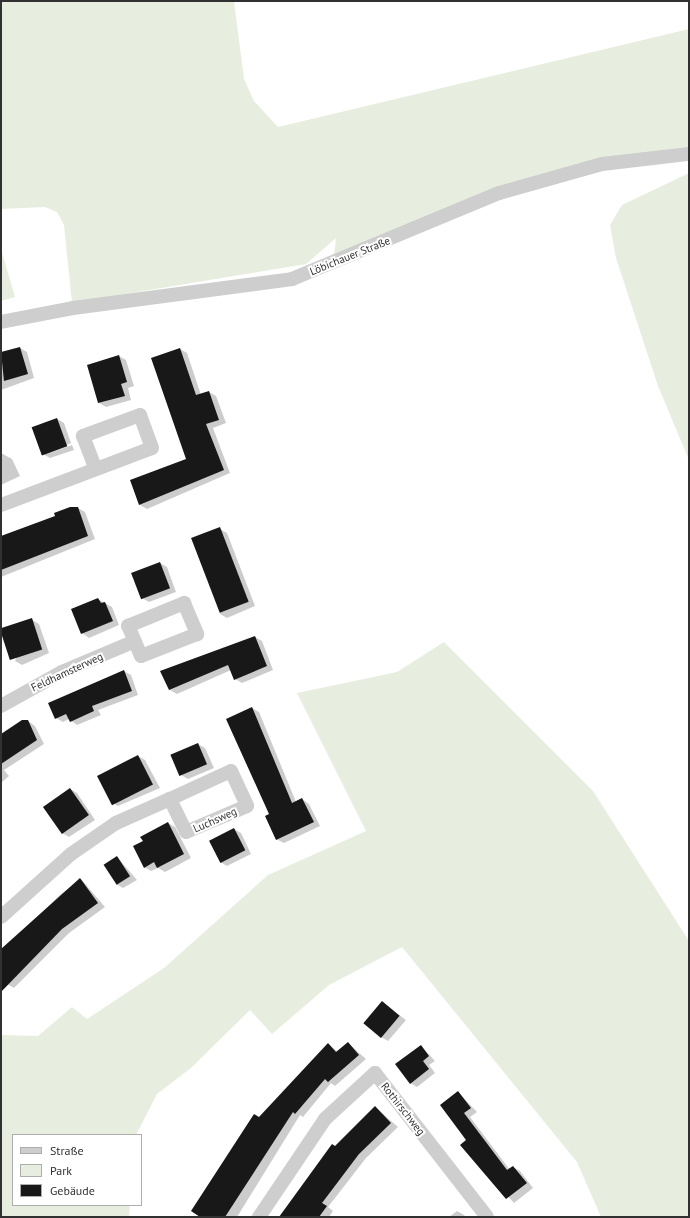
<!DOCTYPE html>
<html>
<head>
<meta charset="utf-8">
<style>
  body { margin:0 }
  #map { position:relative; width:690px; height:1218px; overflow:hidden; background:#fff; font-family:"PT Sans",sans-serif }
  div>[style] { position:absolute }
  [style*='--x'] { left:calc(var(--x)*1px); top:calc(var(--y)*1px); width:calc(var(--w)*1px); rotate:calc(var(--a)*1deg) }
  .green>* { inset:0; background:#e8eedf }
  .shadow>* { inset:0; background:#0003 }
  .building>* { inset:0; background:#181818; transform-origin:0 0 }
  .minor>* { height:14px; margin:-7px; padding:0 7px; transform-origin:7px; border-radius:7px; background:#cecece }
  span { translate:-50% -50%; white-space:nowrap; text-align:center; line-height:1.15; -webkit-text-stroke:4px #fff; paint-order:stroke }
  .street-label { font-size:11px; color:#313131 }
  .frame { position:absolute; inset:0; border:2px solid #313131; pointer-events:none }
  .legend { position:absolute; left:12px; top:1134px; width:130px; height:72px; box-sizing:border-box; background:#fff; border:1px solid #adadad; margin:0; padding:5px 7px; list-style:none; font-size:12px; color:#313131 }
  .legend li { display:flex; align-items:center; gap:8px; height:20px }
  .legend b { width:20px; border:1px solid #adadad }
</style>
</head>
<body>
<div id="map">
  <div class="green">
    <i style="clip-path:polygon(1px 1px,234px 1px,244px 79px,254px 101px,278px 127px,689px 29px,689px 154px,602px 164px,499px 193px,333px 264px,336px 238px,306px 264px,72px 303px,64px 225px,57px 212px,45px 207px,1px 209px)"></i>
    <i style="clip-path:polygon(689px 173px,689px 460px,658px 386px,616px 258px,610px 225px,622px 205px)"></i>
    <i style="clip-path:polygon(1px 249px,15px 297px,1px 301px)"></i>
    <i style="clip-path:polygon(444px 642px,593px 791px,689px 941px,689px 1217px,601px 1217px,577px 1162px,402px 947px,329px 985px,272px 1034px,250px 1010px,191px 1068px,157px 1094px,136px 1135px,13px 1135px,13px 1205px,130px 1205px,129px 1217px,1px 1217px,1px 1035px,38px 1036px,72px 1007px,87px 1019px,164px 968px,268px 875px,366px 831px,297px 693px,397px 672px)"></i>
  </div>
  <div class="shadow">
    <i style="clip-path:polygon(20px 348px,27px 352px,34px 378px,1px 390px,1px 354px)"></i>
    <i style="clip-path:polygon(180px 349px,187px 353px,201px 395px,209px 392px,216px 396px,226px 423px,213px 428px,230px 473px,147px 509px,140px 505px,131px 481px,187px 460px)"></i>
    <i style="clip-path:polygon(119px 356px,126px 360px,134px 386px,128px 388px,131px 400px,106px 407px,99px 403px)"></i>
    <i style="clip-path:polygon(57px 419px,64px 423px,71px 443px,47px 454px,72px 445px,74px 450px,50px 458px,43px 454px)"></i>
    <i style="clip-path:polygon(1px 453px,12px 459px,20px 476px,1px 485px)"></i>
    <i style="clip-path:polygon(78px 508px,85px 512px,95px 539px,1px 577px,1px 537px)"></i>
    <i style="clip-path:polygon(220px 529px,227px 533px,255px 606px,227px 618px,220px 614px)"></i>
    <i style="clip-path:polygon(160px 563px,167px 567px,176px 592px,149px 602px,142px 598px)"></i>
    <i style="clip-path:polygon(98px 599px,112px 607px,119px 625px,89px 638px,82px 633px)"></i>
    <i style="clip-path:polygon(32px 620px,39px 624px,49px 653px,22px 665px,15px 661px)"></i>
    <i style="clip-path:polygon(255px 637px,262px 641px,273px 670px,242px 683px,235px 679px,231px 670px,177px 694px,170px 690px,161px 671px)"></i>
    <i style="clip-path:polygon(124px 671px,131px 675px,138px 695px,98px 710px,101px 715px,77px 725px,69px 719px,63px 722px,56px 718px)"></i>
    <i style="clip-path:polygon(252px 708px,259px 712px,296px 802px,302px 799px,309px 804px,320px 826px,284px 843px,276px 839px)"></i>
    <i style="clip-path:polygon(28px 721px,35px 726px,44px 744px,4px 770px,9px 776px,1px 783px,1px 736px)"></i>
    <i style="clip-path:polygon(198px 744px,205px 748px,214px 768px,188px 779px,181px 775px)"></i>
    <i style="clip-path:polygon(138px 756px,145px 760px,160px 788px,118px 806px,111px 802px)"></i>
    <i style="clip-path:polygon(70px 789px,77px 793px,95px 820px,69px 837px,62px 833px,44px 807px)"></i>
    <i style="clip-path:polygon(168px 823px,175px 827px,191px 858px,165px 872px,158px 868px,151px 871px,144px 867px,144px 841px)"></i>
    <i style="clip-path:polygon(234px 829px,241px 833px,251px 854px,227px 866px,220px 862px)"></i>
    <i style="clip-path:polygon(117px 857px,137px 880px,123px 888px,116px 884px)"></i>
    <i style="clip-path:polygon(81px 879px,105px 907px,69px 933px,14px 988px,7px 984px,1px 979px,1px 952px,61px 894px)"></i>
    <i style="clip-path:polygon(382px 1002px,406px 1020px,388px 1041px,381px 1037px)"></i>
    <i style="clip-path:polygon(348px 1043px,366px 1059px,335px 1086px,331px 1083px,303px 1117px,300px 1115px,237px 1217px,202px 1217px,328px 1044px,338px 1052px)"></i>
    <i style="clip-path:polygon(421px 1046px,435px 1061px,429px 1065px,435px 1073px,417px 1087px,410px 1083px)"></i>
    <i style="clip-path:polygon(458px 1092px,477px 1112px,470px 1117px,510px 1170px,513px 1167px,520px 1171px,533px 1188px,514px 1203px,461px 1145px,468px 1140px)"></i>
    <i style="clip-path:polygon(375px 1107px,398px 1127px,366px 1158px,328px 1207px,333px 1211px,329px 1217px,285px 1217px,335px 1147px)"></i>
    <i style="clip-path:polygon(457px 1211px,464px 1215px,466px 1217px,449px 1217px)"></i>
  </div>
  <div class="building">
    <i style="clip-path:polygon(20px 347px,28px 374px,4px 381px,1px 352px)"></i>
    <i style="clip-path:polygon(180px 348px,196px 395px,209px 391px,219px 420px,206px 424px,224px 470px,139px 505px,130px 480px,186px 459px,151px 358px)"></i>
    <i style="clip-path:polygon(119px 355px,127px 382px,121px 384px,125px 396px,98px 403px,87px 365px)"></i>
    <i style="left:57px;top:418px;width:30px;height:27px;rotate:70deg"></i>
    <i style="clip-path:polygon(70px 507px,78px 507px,88px 536px,1px 570px,1px 536px,55px 516px,54px 513px)"></i>
    <i style="left:220px;top:527px;width:80px;height:31px;rotate:69deg"></i>
    <i style="left:160px;top:562px;width:28px;height:31px;rotate:69deg"></i>
    <i style="clip-path:polygon(98px 598px,101px 603px,105px 602px,113px 621px,81px 634px,71px 609px)"></i>
    <i style="left:32px;top:618px;width:33px;height:34px;rotate:72deg"></i>
    <i style="clip-path:polygon(255px 636px,267px 666px,234px 680px,228px 665px,169px 690px,160px 671px)"></i>
    <i style="clip-path:polygon(124px 670px,132px 691px,92px 706px,94px 711px,70px 722px,66px 714px,55px 719px,48px 703px)"></i>
    <i style="clip-path:polygon(252px 707px,292px 803px,302px 798px,314px 822px,276px 840px,265px 816px,269px 814px,226px 719px)"></i>
    <i style="clip-path:polygon(22px 720px,28px 720px,37px 740px,1px 764px,1px 734px)"></i>
    <i style="left:198px;top:743px;width:23px;height:30px;rotate:67deg"></i>
    <i style="left:138px;top:755px;width:33px;height:46px;rotate:63deg"></i>
    <i style="left:70px;top:788px;width:33px;height:33px;rotate:55deg"></i>
    <i style="clip-path:polygon(168px 822px,184px 854px,157px 868px,154px 862px,144px 868px,133px 846px,143px 841px,140px 837px)"></i>
    <i style="left:234px;top:828px;width:25px;height:28px;rotate:63deg"></i>
    <i style="left:117px;top:856px;width:24px;height:16px;rotate:57deg"></i>
    <i style="clip-path:polygon(80px 878px,98px 903px,62px 929px,1px 992px,1px 949px)"></i>
    <i style="left:382px;top:1001px;width:23px;height:29px;rotate:40deg"></i>
    <i style="clip-path:polygon(348px 1042px,359px 1055px,328px 1082px,325px 1079px,295px 1114px,293px 1112px,225px 1217px,200px 1217px,191px 1211px,254px 1114px,259px 1117px,328px 1043px,336px 1052px)"></i>
    <i style="clip-path:polygon(421px 1045px,429px 1056px,423px 1061px,429px 1069px,410px 1084px,395px 1064px)"></i>
    <i style="clip-path:polygon(458px 1091px,471px 1108px,464px 1113px,507px 1170px,513px 1166px,527px 1183px,506px 1199px,460px 1145px,466px 1140px,440px 1105px)"></i>
    <i style="clip-path:polygon(375px 1106px,391px 1123px,359px 1154px,322px 1203px,327px 1206px,319px 1217px,279px 1217px,332px 1144px,335px 1146px)"></i>
  </div>
  <div class="minor">
    <i style="--x:1;--y:322;--w:73;--a:-11"></i>
    <i style="--x:73;--y:308;--w:221;--a:-7.5"></i>
    <i style="--x:292;--y:279;--w:224;--a:-22.6"></i>
    <i style="--x:499;--y:193;--w:107;--a:-15.7"></i>
    <i style="--x:602;--y:164;--w:88;--a:-6.6"></i>
    <i style="--x:1;--y:505;--w:161;--a:-20.7"></i>
    <i style="--x:152;--y:448;--w:35;--a:-110"></i>
    <i style="--x:140;--y:415;--w:61;--a:159.8"></i>
    <i style="--x:83;--y:436;--w:34;--a:69"></i>
    <i style="--x:184;--y:603;--w:34;--a:67"></i>
    <i style="--x:197;--y:634;--w:60;--a:158.6"></i>
    <i style="--x:141;--y:656;--w:33;--a:-113"></i>
    <i style="--x:128;--y:626;--w:61;--a:-22.3"></i>
    <i style="--x:1;--y:706;--w:70;--a:-29.1"></i>
    <i style="--x:62;--y:672;--w:79;--a:-23"></i>
    <i style="--x:1;--y:917;--w:94;--a:-42"></i>
    <i style="--x:71;--y:854;--w:55;--a:-34.6"></i>
    <i style="--x:116;--y:823;--w:59;--a:-24"></i>
    <i style="--x:170;--y:799;--w:67;--a:-24.7"></i>
    <i style="--x:231;--y:771;--w:38;--a:65"></i>
    <i style="--x:247;--y:806;--w:66;--a:156.9"></i>
    <i style="--x:186;--y:832;--w:37;--a:-116"></i>
    <i style="--x:259;--y:1217;--w:118;--a:-56"></i>
    <i style="--x:325;--y:1119;--w:68;--a:-42.6"></i>
    <i style="--x:375;--y:1073;--w:182;--a:52.1"></i>
  </div>
  <div class="street-label">
    <span style="left:350px;top:256px;rotate:-22deg">Löbichauer Straße</span>
    <span style="left:67px;top:672px;rotate:-25deg">Feldhamsterweg</span>
    <span style="left:215px;top:820px;rotate:-24deg">Luchsweg</span>
    <span style="left:403px;top:1109px;rotate:52deg">Rothirschweg</span>
  </div>
  <div class="frame"></div>
  <ul class="legend">
  <li><b style="height:5px;background:#cecece"></b>Straße</li>
  <li><b style="height:11px;background:#e8eedf"></b>Park</li>
  <li><b style="height:11px;background:#181818"></b>Gebäude</li>
  </ul>
</div>
</body>
</html>
